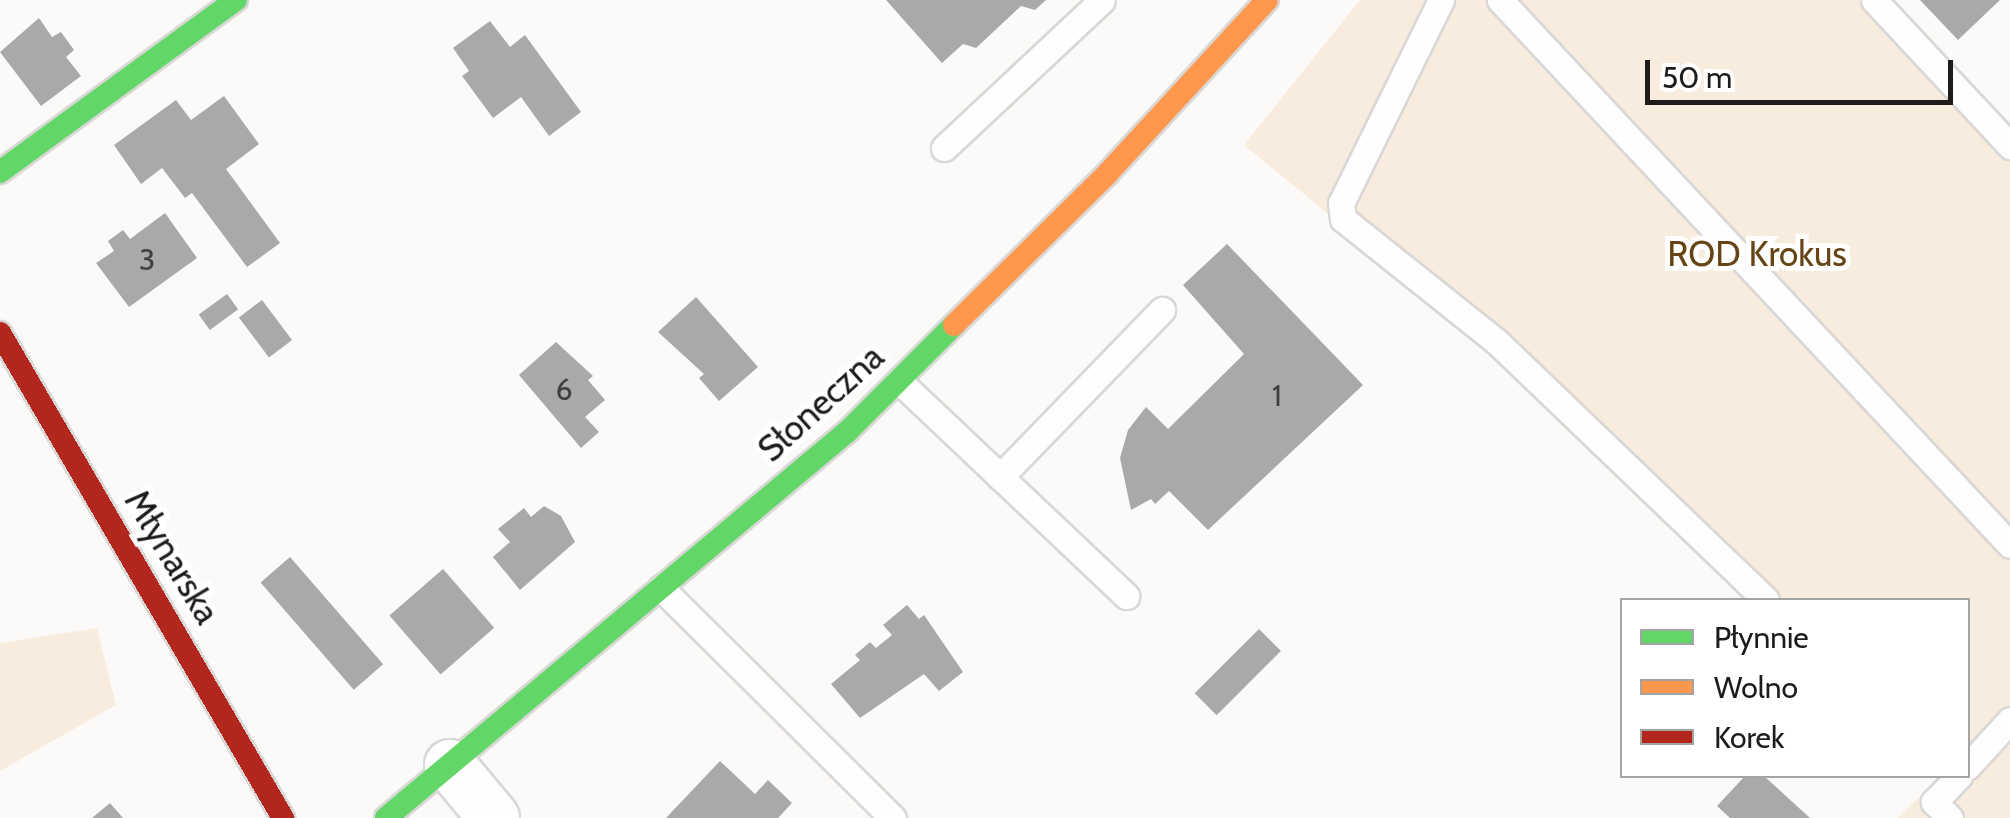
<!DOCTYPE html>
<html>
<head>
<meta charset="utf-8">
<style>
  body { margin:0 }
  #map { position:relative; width:2010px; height:818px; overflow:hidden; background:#fcfaf8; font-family:Cabin,sans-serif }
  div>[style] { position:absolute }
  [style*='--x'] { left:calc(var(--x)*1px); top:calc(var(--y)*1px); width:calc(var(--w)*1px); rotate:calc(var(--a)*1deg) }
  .green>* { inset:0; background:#f8ecde }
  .building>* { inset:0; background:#aaa9a8; transform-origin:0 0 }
  .roads { filter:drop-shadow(2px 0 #d9d8d6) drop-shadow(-2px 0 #d9d8d6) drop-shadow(0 2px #d9d8d6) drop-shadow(0 -2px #d9d8d6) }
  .lane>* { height:25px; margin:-12.5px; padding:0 12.5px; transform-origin:12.5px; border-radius:12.5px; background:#fffefe }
  .street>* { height:50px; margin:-25px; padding:0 25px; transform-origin:25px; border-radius:25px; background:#fffefe }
  .fast>* { height:22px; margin:-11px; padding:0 11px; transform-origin:11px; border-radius:11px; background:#63d668 }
  .slow>* { height:22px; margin:-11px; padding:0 11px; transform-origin:11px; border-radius:11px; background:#ff974d }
  .jam>* { height:22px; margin:-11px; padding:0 11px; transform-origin:11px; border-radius:11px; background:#b3261e }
  span { translate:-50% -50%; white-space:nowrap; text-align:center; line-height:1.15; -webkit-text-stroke:10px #fff; paint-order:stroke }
  .number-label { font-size:30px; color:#403f3e }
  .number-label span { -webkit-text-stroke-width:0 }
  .park-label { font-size:35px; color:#664416 }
  .street-label { font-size:35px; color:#1d1c1b }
  .legend { position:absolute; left:1620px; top:598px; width:350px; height:180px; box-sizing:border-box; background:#fff; border:2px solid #a5a4a4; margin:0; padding:12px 18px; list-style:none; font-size:30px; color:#1d1c1b }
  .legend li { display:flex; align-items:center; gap:20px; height:50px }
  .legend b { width:50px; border:2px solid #a5a4a4 }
  .scale { position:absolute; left:1645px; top:60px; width:308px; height:45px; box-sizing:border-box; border:5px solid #1d1c1b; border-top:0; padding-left:12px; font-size:30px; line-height:35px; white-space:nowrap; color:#1d1c1b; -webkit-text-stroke:8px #fff; paint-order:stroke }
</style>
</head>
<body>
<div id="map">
  <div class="green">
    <i style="clip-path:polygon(1360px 0,1886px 0,2010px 132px,2010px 818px,1898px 818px,1937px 779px,1934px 776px,1968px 776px,1968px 600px,1745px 600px,1490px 347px,1244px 145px)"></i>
    <i style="clip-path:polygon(97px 628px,116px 705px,0 771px,0 643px)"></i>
  </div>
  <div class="building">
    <i style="clip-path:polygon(886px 0,1046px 0,1035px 10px,1021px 6px,976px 48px,963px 44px,942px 63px)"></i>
    <i style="clip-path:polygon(1920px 0,2000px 0,1958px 40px)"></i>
    <i style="clip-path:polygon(39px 18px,52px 37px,61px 32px,74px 50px,66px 57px,81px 76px,41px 106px,0 52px)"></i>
    <i style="clip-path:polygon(490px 21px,510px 47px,525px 35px,581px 112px,549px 136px,521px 97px,493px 118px,462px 76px,469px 71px,453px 48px)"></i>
    <i style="clip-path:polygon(224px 96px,259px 144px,226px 169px,280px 243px,247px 267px,192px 193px,185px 198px,162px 168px,141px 184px,114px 145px,176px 100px,191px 120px)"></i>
    <i style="clip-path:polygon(165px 213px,197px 258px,129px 307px,96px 263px,114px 251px,108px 241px,123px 230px,130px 239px)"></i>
    <i style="clip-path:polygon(1227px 244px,1363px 385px,1208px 530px,1169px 491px,1155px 504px,1151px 499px,1131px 510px,1120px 458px,1128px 430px,1146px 407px,1168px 429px,1244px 354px,1183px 285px)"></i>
    <i style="left:227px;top:294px;width:19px;height:35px;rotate:54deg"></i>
    <i style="clip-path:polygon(696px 297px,758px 367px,719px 401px,699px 378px,704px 374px,658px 332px)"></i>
    <i style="left:262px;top:300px;width:50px;height:29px;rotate:53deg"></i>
    <i style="clip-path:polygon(556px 342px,593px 376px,588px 380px,605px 400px,585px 417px,599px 432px,581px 448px,519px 375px)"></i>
    <i style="clip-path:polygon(544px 506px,561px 516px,575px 542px,520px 590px,493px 557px,510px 542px,498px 529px,524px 508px,531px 517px)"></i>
    <i style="left:290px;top:557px;width:142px;height:39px;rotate:49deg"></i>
    <i style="left:443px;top:569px;width:78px;height:71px;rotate:49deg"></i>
    <i style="clip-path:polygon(907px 605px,919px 619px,924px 615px,963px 672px,939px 691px,924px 674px,860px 718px,831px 684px,860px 660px,855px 655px,870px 642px,876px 648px,892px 635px,883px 625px)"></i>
    <i style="left:1259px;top:629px;width:31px;height:91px;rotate:45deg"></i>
    <i style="clip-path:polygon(720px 761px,755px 794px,768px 780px,792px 803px,778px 818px,666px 818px)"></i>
    <i style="clip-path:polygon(1745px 776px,1764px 776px,1810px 818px,1730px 818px,1717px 806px)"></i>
    <i style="clip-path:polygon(110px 803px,123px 818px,92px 818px)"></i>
  </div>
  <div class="roads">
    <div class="lane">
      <i style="--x:1441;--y:0;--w:226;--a:116.2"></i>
      <i style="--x:1341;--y:203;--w:16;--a:83"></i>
      <i style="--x:1343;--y:219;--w:196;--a:38.6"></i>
      <i style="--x:1496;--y:341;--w:374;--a:43.8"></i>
      <i style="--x:1500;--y:0;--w:746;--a:46.9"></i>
      <i style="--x:1874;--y:0;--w:200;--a:47"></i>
      <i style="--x:944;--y:148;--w:216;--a:-43.1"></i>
      <i style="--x:899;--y:381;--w:313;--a:43.4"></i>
      <i style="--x:1000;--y:477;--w:233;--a:-45.9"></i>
      <i style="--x:661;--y:588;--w:327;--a:44.8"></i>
      <i style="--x:1968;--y:766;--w:62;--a:-47.6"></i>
      <i style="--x:1950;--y:818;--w:23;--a:-135"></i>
      <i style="--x:1934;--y:802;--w:36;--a:-46"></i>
    </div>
    <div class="street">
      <i style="--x:450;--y:765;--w:69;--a:50.3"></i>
    </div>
    <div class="fast">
      <i style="--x:0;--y:172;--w:292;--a:-36.1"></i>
      <i style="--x:386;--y:818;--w:603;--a:-39.95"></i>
      <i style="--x:848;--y:431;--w:150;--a:-45"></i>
    </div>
    <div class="slow">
      <i style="--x:954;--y:325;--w:215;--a:-44.6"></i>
      <i style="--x:1107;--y:174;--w:236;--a:-47.4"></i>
    </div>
    <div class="jam">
      <i style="--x:0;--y:333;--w:562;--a:59.74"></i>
    </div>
  </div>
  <div class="number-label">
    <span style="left:147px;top:260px">3</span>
    <span style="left:564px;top:390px">6</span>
    <span style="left:1277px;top:396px">1</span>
  </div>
  <div class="park-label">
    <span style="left:1757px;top:254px">ROD Krokus</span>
  </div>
  <div class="street-label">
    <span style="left:821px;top:403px;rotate:-42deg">Słoneczna</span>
    <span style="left:172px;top:557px;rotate:59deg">Młynarska</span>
  </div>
  <ul class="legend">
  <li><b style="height:12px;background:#63d668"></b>Płynnie</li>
  <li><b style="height:12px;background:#ff974d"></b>Wolno</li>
  <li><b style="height:12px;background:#b3261e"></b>Korek</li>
  </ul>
  <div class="scale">50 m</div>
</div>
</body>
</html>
